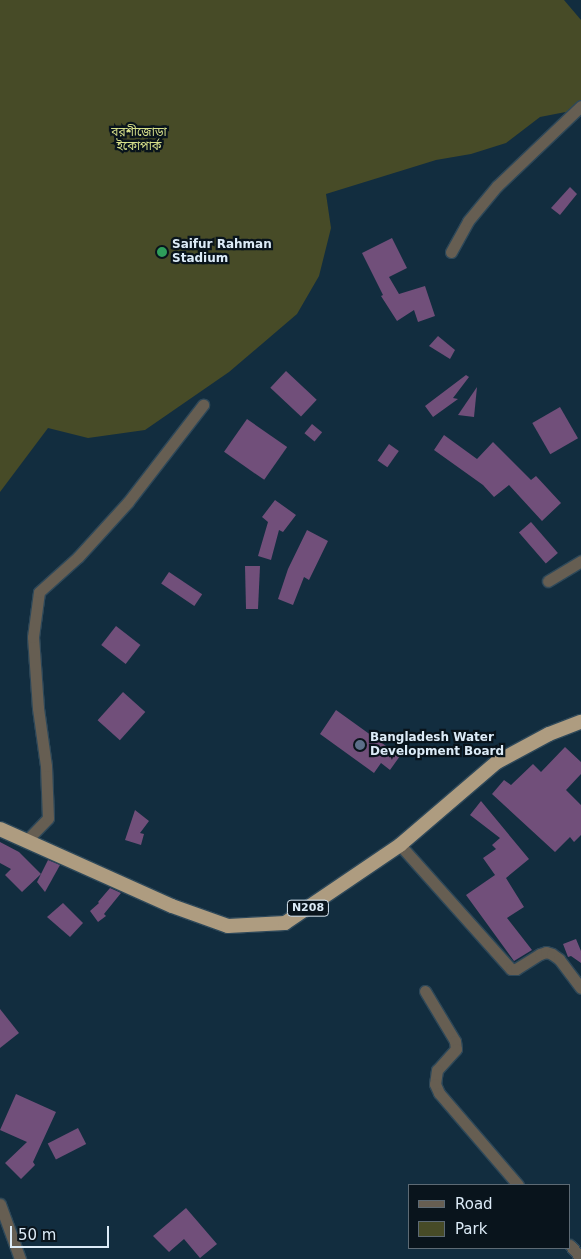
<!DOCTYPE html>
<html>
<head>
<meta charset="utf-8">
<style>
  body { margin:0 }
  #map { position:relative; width:581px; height:1259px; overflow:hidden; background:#122d3f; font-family:"DejaVu Sans","Noto Sans Bengali",sans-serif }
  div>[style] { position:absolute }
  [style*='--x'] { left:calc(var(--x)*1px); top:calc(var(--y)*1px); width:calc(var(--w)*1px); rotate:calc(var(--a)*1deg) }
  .green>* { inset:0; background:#474b27 }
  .building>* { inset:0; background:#714f7a; transform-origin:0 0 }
  .roads { filter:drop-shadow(1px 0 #2e4859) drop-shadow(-1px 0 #2e4859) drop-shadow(0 1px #2e4859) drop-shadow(0 -1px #2e4859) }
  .minor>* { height:11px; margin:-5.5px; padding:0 5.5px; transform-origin:5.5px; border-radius:5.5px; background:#665e52 }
  .trunk>* { height:14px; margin:-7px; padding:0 7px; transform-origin:7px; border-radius:7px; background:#ae9c80 }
  .dots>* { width:14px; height:14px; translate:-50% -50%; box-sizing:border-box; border:2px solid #09141c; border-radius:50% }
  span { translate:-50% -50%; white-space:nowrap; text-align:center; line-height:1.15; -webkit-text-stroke:4.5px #09141c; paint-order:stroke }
  .shield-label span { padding:1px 4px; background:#09141c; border:1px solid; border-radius:4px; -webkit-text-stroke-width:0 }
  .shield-label { font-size:11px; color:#dcebf7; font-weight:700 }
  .park-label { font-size:12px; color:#d6df8a }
  .poi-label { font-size:12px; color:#dcebf7; font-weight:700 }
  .left { translate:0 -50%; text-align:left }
  .legend { position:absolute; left:408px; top:1184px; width:162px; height:65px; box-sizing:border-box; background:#09141c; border:1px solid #5d6a74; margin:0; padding:6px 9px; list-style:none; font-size:15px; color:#dcebf7 }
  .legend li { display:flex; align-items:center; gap:10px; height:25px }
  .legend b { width:25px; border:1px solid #5d6a74 }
  .scale { position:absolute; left:10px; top:1226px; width:99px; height:22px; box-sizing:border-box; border:2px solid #dcebf7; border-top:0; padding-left:6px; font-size:15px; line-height:18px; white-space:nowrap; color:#dcebf7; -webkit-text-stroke:4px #09141c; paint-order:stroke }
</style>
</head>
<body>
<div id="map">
  <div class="green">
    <i style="clip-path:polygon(0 0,564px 0,581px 20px,581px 109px,540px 117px,506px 143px,471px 154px,436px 160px,326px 194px,331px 228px,319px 276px,297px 314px,229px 372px,145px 430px,88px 438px,48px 428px,0 492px)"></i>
  </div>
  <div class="building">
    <i style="clip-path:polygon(570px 187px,577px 194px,560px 215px,551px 208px)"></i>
    <i style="clip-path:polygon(392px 238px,407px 268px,389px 277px,399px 294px,425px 286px,435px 316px,418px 322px,414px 310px,397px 321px,381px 296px,383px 295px,362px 253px)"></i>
    <i style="clip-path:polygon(438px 336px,455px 350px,450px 359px,429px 346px)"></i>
    <i style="left:286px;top:371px;width:42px;height:23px;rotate:43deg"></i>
    <i style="clip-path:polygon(466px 375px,469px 377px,453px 398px,458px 399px,433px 417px,425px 406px)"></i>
    <i style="clip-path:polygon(477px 387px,474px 417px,458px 415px)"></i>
    <i style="left:560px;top:407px;width:36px;height:32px;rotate:60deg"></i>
    <i style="left:247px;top:419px;width:49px;height:40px;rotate:35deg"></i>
    <i style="left:312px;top:424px;width:13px;height:12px;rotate:39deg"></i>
    <i style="clip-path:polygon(444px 435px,477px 459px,493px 442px,531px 480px,536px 476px,561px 503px,542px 521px,509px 485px,494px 497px,483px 485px,434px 450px)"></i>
    <i style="left:389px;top:444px;width:12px;height:20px;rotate:35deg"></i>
    <i style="clip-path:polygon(275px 500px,296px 515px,283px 532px,279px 530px,271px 560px,258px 556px,268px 522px,262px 517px)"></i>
    <i style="left:531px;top:522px;width:41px;height:16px;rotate:49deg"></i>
    <i style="clip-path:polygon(307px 530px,328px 541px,309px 580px,304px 577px,293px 605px,278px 599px,288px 569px)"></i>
    <i style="clip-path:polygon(245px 566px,260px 566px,258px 609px,246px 609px)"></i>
    <i style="left:169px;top:572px;width:40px;height:14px;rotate:34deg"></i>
    <i style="left:116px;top:626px;width:31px;height:24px;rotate:38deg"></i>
    <i style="left:123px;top:692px;width:30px;height:38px;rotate:42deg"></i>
    <i style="clip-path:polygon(336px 710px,400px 756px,390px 770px,381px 763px,374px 773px,320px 734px)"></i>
    <i style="clip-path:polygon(565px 747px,581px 762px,581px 774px,566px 790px,581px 805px,581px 835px,574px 842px,570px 837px,555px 852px,492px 794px,504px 780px,511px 785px,533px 764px,541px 772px)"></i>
    <i style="clip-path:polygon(481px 801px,529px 859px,506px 878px,524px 907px,507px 918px,532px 950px,514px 961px,466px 895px,495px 875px,483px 858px,496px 849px,492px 845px,500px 838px,470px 815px)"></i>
    <i style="clip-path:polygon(135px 810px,149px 821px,140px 833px,144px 834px,141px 845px,125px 840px)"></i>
    <i style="clip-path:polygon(0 842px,19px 852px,41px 874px,22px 892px,5px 875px,11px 869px,0 863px)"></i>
    <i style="clip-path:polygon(48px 860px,60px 865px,45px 892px,37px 882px)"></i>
    <i style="clip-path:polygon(110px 888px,121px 893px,104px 914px,106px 916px,98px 922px,90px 911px,99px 903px,98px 902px)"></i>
    <i style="clip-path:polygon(63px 903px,83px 923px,70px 937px,47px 917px)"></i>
    <i style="clip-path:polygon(576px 939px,581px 951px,581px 963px,571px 956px,568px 957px,563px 944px)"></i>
    <i style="clip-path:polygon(0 1009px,19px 1033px,0 1048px)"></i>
    <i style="clip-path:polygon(16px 1094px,56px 1112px,33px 1162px,35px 1165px,21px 1179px,5px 1163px,27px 1142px,0 1130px)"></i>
    <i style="left:78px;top:1128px;width:18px;height:34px;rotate:63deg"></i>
    <i style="clip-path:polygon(186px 1208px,217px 1244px,200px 1258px,184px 1239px,169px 1252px,153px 1236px)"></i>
  </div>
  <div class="roads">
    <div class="minor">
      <i style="--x:451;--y:252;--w:35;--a:-61"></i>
      <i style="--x:468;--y:221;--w:45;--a:-50.4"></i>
      <i style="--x:497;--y:186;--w:116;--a:-43.6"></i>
      <i style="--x:548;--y:581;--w:39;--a:-31"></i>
      <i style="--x:27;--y:840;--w:30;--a:-46"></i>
      <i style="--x:48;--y:818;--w:52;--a:-92.2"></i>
      <i style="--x:46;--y:766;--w:59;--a:-97.9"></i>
      <i style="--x:38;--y:708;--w:71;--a:-94"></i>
      <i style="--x:33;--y:637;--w:45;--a:-82.4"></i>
      <i style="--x:39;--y:592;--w:52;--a:-41.9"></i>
      <i style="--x:78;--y:557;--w:74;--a:-47.7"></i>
      <i style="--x:128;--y:502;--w:123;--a:-52.3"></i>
      <i style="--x:400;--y:845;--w:166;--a:48.2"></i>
      <i style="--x:511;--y:969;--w:5;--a:0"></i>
      <i style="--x:516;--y:969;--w:28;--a:-32"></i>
      <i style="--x:540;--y:954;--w:6;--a:-18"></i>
      <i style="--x:546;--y:952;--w:6;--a:18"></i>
      <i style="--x:552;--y:954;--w:9;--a:36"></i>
      <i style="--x:559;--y:959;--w:36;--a:53"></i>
      <i style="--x:425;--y:991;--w:58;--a:59"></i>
      <i style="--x:455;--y:1041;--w:8;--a:83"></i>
      <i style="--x:456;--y:1049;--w:28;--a:132"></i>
      <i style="--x:437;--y:1070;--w:14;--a:98"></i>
      <i style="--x:435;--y:1084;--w:10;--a:66"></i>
      <i style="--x:439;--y:1093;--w:121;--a:49.3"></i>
      <i style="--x:0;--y:1204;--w:59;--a:70"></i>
      <i style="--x:570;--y:1245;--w:17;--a:50"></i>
    </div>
    <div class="trunk">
      <i style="--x:0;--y:829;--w:188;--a:24.1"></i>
      <i style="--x:172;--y:906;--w:59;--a:19.7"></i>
      <i style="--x:228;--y:926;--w:57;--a:-3"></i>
      <i style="--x:285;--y:923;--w:139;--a:-34.1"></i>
      <i style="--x:400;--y:845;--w:128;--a:-40.6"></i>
      <i style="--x:497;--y:762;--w:59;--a:-28.3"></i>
      <i style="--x:549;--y:734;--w:34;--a:-21"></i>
    </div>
  </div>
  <div class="dots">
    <i style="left:162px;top:252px;background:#2e9e5b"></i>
    <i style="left:360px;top:745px;background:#5c6f8a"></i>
  </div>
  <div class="shield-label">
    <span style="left:308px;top:908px">N208</span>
  </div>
  <div class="park-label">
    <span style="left:139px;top:140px">বরশীজোড়া<br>ইকোপার্ক</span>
  </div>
  <div class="poi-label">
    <span class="left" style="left:172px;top:252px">Saifur Rahman<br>Stadium</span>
    <span class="left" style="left:370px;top:745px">Bangladesh Water<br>Development Board</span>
  </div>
  <ul class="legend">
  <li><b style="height:6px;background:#665e52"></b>Road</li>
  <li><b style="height:14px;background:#474b27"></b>Park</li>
  </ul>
  <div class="scale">50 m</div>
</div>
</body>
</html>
